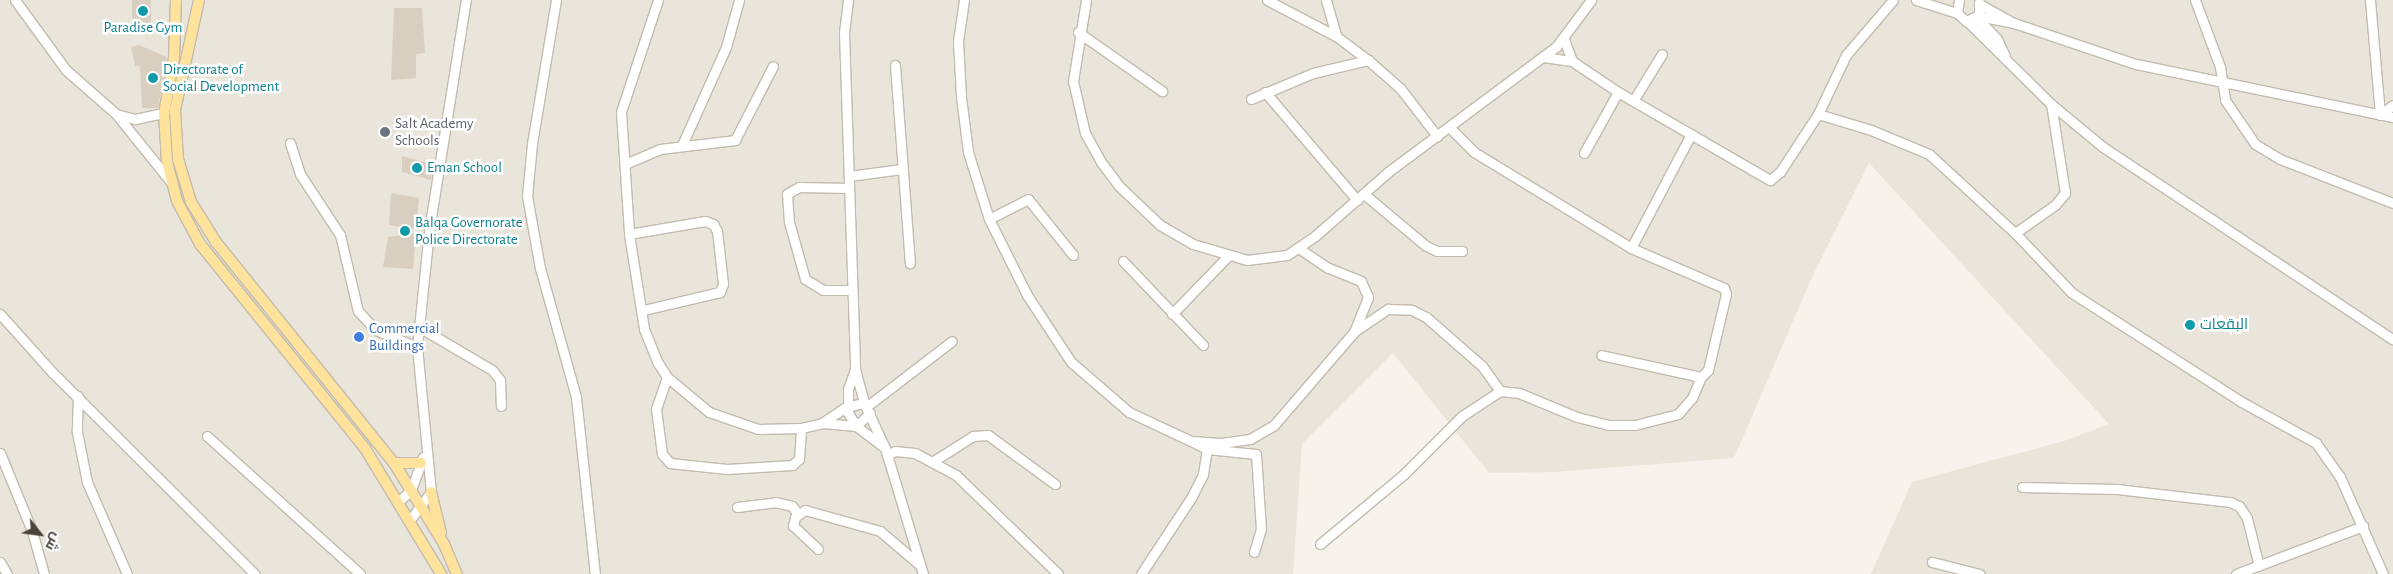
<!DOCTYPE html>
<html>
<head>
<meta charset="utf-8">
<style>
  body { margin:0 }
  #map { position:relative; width:2393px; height:574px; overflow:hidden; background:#f6f3ec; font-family:"Alegreya Sans",Cairo,sans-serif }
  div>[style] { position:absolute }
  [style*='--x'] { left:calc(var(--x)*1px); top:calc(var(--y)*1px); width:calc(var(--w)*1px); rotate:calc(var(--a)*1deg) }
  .residential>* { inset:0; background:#eae5da }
  .building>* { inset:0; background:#d8cfc1; transform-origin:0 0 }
  .roads { filter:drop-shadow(1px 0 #c2bbae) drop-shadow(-1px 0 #c2bbae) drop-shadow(0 1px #c2bbae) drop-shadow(0 -1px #c2bbae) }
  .minor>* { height:9px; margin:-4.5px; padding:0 4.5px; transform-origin:4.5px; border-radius:4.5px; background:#fff }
  .major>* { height:10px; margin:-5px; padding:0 5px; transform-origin:5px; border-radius:5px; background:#ffe39c }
  .dots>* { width:14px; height:14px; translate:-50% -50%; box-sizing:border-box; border:2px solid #fff; border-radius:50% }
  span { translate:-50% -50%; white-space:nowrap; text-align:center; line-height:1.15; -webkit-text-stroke:5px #fff; paint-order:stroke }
  .culture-label { font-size:15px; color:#0d838f }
  .left { translate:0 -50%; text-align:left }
  .worship-label { font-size:15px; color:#5b616d }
  .shop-label { font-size:15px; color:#366cbe }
  .north { position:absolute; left:15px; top:509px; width:50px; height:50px; -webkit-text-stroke:4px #fff; paint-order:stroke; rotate:120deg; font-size:14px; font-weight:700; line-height:20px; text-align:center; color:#4b4439 }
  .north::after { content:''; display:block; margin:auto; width:18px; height:22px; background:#4b4439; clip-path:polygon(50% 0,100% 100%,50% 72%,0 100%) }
</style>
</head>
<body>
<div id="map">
  <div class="residential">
    <i style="clip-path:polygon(0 0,2393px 0,2393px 574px,1871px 574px,1912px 482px,2067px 440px,2109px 424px,1869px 163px,1812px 277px,1734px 458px,1556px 472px,1489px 473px,1393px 353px,1302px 444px,1293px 574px,0 574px)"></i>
  </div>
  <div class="building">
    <i style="left:132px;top:0;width:19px;height:25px"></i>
    <i style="clip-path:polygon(394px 8px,422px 8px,425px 53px,416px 54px,416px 78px,391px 80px)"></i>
    <i style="clip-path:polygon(139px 45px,167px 57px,158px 108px,142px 108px,140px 66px,135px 66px,131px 47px)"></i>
    <i style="clip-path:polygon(402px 156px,432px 164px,431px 180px,402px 172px)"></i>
    <i style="clip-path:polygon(391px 193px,419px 198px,416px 229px,389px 225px)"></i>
    <i style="clip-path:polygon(416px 233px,413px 269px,383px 267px,388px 237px)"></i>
  </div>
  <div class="roads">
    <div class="minor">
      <i style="--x:15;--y:0;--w:87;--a:53.9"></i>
      <i style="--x:66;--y:70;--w:67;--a:41.3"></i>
      <i style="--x:116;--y:114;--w:86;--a:51.1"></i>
      <i style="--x:556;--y:0;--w:146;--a:99.5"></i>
      <i style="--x:532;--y:144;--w:52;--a:95.5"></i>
      <i style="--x:527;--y:196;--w:73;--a:79.8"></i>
      <i style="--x:540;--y:268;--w:134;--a:74.4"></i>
      <i style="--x:576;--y:397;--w:178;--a:83.9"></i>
      <i style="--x:658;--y:0;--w:118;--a:108.3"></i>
      <i style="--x:621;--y:112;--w:122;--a:86.2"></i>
      <i style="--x:629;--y:234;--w:96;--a:81"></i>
      <i style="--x:644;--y:329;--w:37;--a:68"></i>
      <i style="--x:658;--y:363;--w:17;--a:57"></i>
      <i style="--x:667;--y:377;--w:55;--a:39.8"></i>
      <i style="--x:709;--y:412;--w:52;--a:19.1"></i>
      <i style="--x:758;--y:429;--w:43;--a:-1.3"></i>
      <i style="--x:801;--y:428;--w:22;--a:-13"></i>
      <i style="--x:822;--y:423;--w:29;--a:-34"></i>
      <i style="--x:846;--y:407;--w:18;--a:-13"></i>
      <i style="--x:848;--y:0;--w:32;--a:97"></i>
      <i style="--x:844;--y:32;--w:337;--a:88.1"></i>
      <i style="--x:855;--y:369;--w:35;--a:75"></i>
      <i style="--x:864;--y:403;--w:50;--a:65"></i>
      <i style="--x:885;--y:448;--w:132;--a:73.2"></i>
      <i style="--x:964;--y:0;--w:41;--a:98.3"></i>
      <i style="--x:958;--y:41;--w:56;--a:86.9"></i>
      <i style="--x:961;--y:97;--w:55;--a:82.7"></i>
      <i style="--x:968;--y:152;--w:70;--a:72.6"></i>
      <i style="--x:989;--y:219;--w:85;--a:63.4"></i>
      <i style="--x:1027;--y:295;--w:80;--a:56.7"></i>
      <i style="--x:1071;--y:362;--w:77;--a:40.8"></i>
      <i style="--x:1129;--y:412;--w:68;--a:25.1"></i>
      <i style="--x:1191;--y:441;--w:30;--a:4"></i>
      <i style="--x:1221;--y:443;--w:29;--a:-8"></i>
      <i style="--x:1250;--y:439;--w:28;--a:-30"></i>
      <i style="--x:1274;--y:425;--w:123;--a:-49.3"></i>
      <i style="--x:1354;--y:332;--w:38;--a:-68"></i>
      <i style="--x:1368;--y:297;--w:17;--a:-114"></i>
      <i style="--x:1361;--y:281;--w:35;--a:-158"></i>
      <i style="--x:1328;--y:268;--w:36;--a:-146"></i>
      <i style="--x:1086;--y:0;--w:82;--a:99.1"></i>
      <i style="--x:1073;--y:81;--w:53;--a:77"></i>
      <i style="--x:1085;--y:133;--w:33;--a:61"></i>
      <i style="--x:1101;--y:162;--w:30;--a:53"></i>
      <i style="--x:1119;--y:186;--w:57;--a:43.6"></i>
      <i style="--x:1160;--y:225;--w:38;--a:30"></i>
      <i style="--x:1193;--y:244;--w:56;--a:16.5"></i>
      <i style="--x:1247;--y:260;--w:40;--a:-7.1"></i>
      <i style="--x:1287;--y:255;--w:34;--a:-34"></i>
      <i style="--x:1315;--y:236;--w:97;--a:-41.2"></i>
      <i style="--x:1388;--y:172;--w:209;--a:-36.7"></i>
      <i style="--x:1556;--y:47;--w:59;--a:-53.3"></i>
      <i style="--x:1267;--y:0;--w:78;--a:27.6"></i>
      <i style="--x:1336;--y:36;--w:40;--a:37"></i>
      <i style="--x:1368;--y:60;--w:43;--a:41.2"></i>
      <i style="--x:1400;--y:88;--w:61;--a:52.4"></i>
      <i style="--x:1326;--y:0;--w:37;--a:74"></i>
      <i style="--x:1916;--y:0;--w:43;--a:17.6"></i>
      <i style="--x:1959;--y:0;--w:13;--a:99"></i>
      <i style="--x:1957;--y:13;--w:12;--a:42"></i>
      <i style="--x:1966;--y:21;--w:14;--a:-25"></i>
      <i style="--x:1979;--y:15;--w:13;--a:-90"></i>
      <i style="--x:2195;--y:0;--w:72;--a:69.5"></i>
      <i style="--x:2220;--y:67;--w:33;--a:81"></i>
      <i style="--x:2225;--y:100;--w:53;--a:55.7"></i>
      <i style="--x:2255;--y:144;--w:29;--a:31"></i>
      <i style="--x:2280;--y:159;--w:121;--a:21.3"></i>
      <i style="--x:2370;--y:0;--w:115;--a:85"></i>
      <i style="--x:1981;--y:5;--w:38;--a:29"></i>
      <i style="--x:2014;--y:23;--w:129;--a:18.6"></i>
      <i style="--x:2136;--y:64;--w:262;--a:11.7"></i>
      <i style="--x:1978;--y:16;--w:37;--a:11"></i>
      <i style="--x:1977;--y:18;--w:29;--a:46"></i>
      <i style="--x:1997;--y:39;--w:19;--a:65"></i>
      <i style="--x:1967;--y:21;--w:118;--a:44.7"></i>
      <i style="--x:2051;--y:104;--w:67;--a:39.6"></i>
      <i style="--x:2103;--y:147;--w:348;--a:33.6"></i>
      <i style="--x:1078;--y:32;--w:103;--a:35.1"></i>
      <i style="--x:1564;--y:39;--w:23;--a:70"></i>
      <i style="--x:1543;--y:57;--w:29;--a:8"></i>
      <i style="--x:1572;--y:61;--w:55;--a:34"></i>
      <i style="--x:1618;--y:92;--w:176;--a:30.1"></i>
      <i style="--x:1770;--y:180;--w:13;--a:-39"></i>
      <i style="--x:1780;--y:172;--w:69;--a:-56.8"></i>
      <i style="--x:1818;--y:114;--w:65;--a:-64.6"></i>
      <i style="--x:1846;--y:55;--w:72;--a:-49.5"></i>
      <i style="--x:895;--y:65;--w:199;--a:85.7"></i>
      <i style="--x:1265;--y:92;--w:142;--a:49.6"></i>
      <i style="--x:1251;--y:99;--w:67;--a:-22.8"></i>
      <i style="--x:1313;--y:73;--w:57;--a:-13.3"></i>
      <i style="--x:1633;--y:101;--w:55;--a:-58.3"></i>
      <i style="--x:116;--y:114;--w:20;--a:15"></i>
      <i style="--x:135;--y:119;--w:30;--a:-12"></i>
      <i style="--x:1818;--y:114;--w:55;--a:16.8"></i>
      <i style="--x:1871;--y:130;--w:63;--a:22.5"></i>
      <i style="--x:1929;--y:154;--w:117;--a:42.6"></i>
      <i style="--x:2015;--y:233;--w:83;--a:46.5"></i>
      <i style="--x:2072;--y:293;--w:200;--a:32.7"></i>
      <i style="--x:2240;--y:401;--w:87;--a:28.9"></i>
      <i style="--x:2316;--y:443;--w:42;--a:54.8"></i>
      <i style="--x:2340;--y:477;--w:106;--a:66.1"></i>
      <i style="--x:2380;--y:115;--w:16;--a:-38"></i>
      <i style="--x:1450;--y:128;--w:34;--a:45"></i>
      <i style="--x:1474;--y:152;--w:184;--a:31.4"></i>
      <i style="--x:1631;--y:248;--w:101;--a:23.3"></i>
      <i style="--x:1724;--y:288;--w:6;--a:72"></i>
      <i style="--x:1726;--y:294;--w:78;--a:103.3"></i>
      <i style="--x:1708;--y:370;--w:10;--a:135"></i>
      <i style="--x:1701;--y:377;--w:102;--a:-167.6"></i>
      <i style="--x:290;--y:143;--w:33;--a:72"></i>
      <i style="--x:300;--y:174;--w:73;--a:56.7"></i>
      <i style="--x:340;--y:235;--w:78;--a:76.7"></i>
      <i style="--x:358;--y:311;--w:26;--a:47"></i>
      <i style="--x:376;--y:330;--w:44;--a:22.5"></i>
      <i style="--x:682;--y:145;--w:107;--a:-65.8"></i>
      <i style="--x:726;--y:47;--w:49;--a:-74.5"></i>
      <i style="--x:1584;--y:153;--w:70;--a:-60.9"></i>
      <i style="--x:625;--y:164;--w:38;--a:-23"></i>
      <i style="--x:660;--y:149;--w:76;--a:-6.8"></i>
      <i style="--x:735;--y:140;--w:83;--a:-62.8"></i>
      <i style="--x:849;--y:176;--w:53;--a:-7.5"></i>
      <i style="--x:849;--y:188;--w:50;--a:-178.9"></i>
      <i style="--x:799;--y:187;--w:14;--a:150"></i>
      <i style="--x:787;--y:194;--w:28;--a:86"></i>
      <i style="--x:789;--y:222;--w:59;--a:74.3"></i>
      <i style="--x:805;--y:279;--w:21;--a:31"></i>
      <i style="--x:823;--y:290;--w:28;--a:0"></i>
      <i style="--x:1364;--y:194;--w:81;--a:40"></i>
      <i style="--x:1426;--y:246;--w:12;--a:24"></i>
      <i style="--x:1437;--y:251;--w:25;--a:0"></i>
      <i style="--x:989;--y:219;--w:44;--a:-27.1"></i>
      <i style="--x:1028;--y:199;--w:72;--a:51.2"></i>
      <i style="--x:2015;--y:233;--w:49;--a:-35"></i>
      <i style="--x:2055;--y:205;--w:16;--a:-50"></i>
      <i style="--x:2065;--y:193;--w:90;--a:-98.9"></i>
      <i style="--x:629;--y:234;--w:77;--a:-9.7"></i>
      <i style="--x:705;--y:221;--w:9;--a:21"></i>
      <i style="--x:713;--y:224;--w:8;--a:60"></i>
      <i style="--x:717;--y:231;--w:53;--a:83.5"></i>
      <i style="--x:723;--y:284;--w:9;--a:111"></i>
      <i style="--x:720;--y:292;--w:79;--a:166.8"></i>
      <i style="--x:1631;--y:248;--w:129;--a:-62.2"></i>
      <i style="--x:1123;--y:261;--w:116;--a:46.4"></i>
      <i style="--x:0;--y:314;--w:78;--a:48.1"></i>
      <i style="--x:52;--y:372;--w:286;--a:44.9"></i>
      <i style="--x:1172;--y:314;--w:79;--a:-46"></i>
      <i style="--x:419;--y:327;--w:85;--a:30.5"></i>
      <i style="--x:492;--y:370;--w:13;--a:51"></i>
      <i style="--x:500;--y:380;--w:26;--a:88"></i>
      <i style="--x:1355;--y:331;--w:40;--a:-34"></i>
      <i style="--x:1388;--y:309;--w:24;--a:2"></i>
      <i style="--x:1412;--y:310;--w:16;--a:27"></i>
      <i style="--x:1426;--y:317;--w:74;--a:41.2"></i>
      <i style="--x:1482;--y:366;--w:31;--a:54"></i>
      <i style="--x:855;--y:369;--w:21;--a:109"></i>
      <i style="--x:848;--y:389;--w:24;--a:90"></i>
      <i style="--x:848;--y:413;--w:15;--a:58"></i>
      <i style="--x:856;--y:426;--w:36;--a:37"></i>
      <i style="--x:667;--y:377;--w:34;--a:109"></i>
      <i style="--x:656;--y:409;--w:45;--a:82.4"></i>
      <i style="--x:662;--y:454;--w:12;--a:48"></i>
      <i style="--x:670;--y:463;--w:57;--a:6"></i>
      <i style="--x:727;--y:469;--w:65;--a:-3.5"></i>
      <i style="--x:792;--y:465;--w:9;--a:-41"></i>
      <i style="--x:799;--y:459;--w:31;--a:-86"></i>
      <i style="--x:78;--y:396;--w:36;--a:92"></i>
      <i style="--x:77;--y:432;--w:51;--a:78.7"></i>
      <i style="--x:87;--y:482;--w:100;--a:66.5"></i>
      <i style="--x:866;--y:407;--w:108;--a:-37.5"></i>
      <i style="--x:822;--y:423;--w:34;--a:5"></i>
      <i style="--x:856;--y:426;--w:19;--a:-43"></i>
      <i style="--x:207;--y:436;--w:206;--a:42"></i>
      <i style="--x:1193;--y:442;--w:16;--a:27"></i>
      <i style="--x:1207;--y:449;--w:49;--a:5.8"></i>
      <i style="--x:1256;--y:454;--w:75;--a:86.2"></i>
      <i style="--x:1261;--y:529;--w:24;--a:107"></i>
      <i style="--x:0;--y:453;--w:84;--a:67.7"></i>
      <i style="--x:32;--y:531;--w:45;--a:74.4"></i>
      <i style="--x:887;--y:455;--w:9;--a:-27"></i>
      <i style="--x:895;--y:451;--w:20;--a:6"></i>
      <i style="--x:915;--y:453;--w:47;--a:28.2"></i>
      <i style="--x:956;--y:475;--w:142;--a:44.1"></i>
      <i style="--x:932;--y:462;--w:49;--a:-32.4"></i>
      <i style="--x:973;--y:436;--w:15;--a:-4"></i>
      <i style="--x:988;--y:435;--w:83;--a:36.2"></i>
      <i style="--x:2022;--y:487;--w:95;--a:1.2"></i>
      <i style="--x:2117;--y:489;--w:114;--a:6.6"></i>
      <i style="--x:2230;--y:502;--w:10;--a:24"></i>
      <i style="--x:2239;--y:506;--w:14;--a:56"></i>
      <i style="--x:2247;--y:518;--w:49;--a:76"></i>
      <i style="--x:398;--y:502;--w:18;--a:-43"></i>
      <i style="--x:411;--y:490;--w:35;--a:-70"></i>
      <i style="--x:737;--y:507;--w:38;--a:-7"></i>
      <i style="--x:775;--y:502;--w:17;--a:13"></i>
      <i style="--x:792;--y:506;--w:10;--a:53"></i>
      <i style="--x:409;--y:521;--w:36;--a:-53"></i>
      <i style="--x:431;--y:492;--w:146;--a:-95.5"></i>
      <i style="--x:417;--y:347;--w:118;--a:-84.1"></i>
      <i style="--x:429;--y:230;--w:233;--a:-80.9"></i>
      <i style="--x:1320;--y:544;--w:109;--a:-39.8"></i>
      <i style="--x:1404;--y:474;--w:82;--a:-45"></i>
      <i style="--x:1462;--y:416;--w:45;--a:-33.3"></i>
      <i style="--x:1500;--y:391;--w:19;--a:6"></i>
      <i style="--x:1519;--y:393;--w:63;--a:22.5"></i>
      <i style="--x:1577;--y:417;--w:32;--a:14"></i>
      <i style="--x:1608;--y:425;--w:27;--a:0"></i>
      <i style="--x:1635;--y:425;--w:44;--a:-14.3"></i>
      <i style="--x:1678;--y:414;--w:21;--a:-49"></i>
      <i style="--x:1692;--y:398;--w:23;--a:-67"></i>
      <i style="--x:818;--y:549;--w:34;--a:-137"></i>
      <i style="--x:793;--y:526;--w:9;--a:-77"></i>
      <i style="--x:795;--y:517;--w:12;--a:-35"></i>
      <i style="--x:805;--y:510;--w:78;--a:15.6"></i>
      <i style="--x:880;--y:531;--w:52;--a:40.4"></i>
      <i style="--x:0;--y:562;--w:14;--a:60"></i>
      <i style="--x:1932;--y:562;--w:49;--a:14.3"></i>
      <i style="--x:1141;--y:574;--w:91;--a:-56.7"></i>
      <i style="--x:1191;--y:498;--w:27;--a:-63"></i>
      <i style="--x:1203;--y:474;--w:25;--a:-81"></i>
      <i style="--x:2236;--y:574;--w:136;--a:-20.7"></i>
    </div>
    <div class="major">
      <i style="--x:176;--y:0;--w:58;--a:92"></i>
      <i style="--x:174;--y:58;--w:56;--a:100.3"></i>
      <i style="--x:164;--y:113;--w:49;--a:86.5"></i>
      <i style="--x:167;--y:162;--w:40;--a:75.6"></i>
      <i style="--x:177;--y:201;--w:49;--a:61.9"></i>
      <i style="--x:200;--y:244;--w:265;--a:51.1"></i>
      <i style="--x:366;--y:450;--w:145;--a:58.8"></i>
      <i style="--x:199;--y:0;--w:113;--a:102.3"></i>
      <i style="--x:175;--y:110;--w:49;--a:86.5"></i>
      <i style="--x:178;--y:159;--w:45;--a:73.2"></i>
      <i style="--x:191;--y:202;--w:47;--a:58"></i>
      <i style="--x:216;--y:242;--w:284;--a:51.2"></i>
      <i style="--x:394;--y:463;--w:95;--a:58.3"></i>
      <i style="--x:444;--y:544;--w:33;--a:67"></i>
      <i style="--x:394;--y:463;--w:27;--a:0"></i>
      <i style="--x:431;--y:492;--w:42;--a:76.3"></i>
    </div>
  </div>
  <div class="dots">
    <i style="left:143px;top:11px;background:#0f9aa8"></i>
    <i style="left:153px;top:78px;background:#0f9aa8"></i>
    <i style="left:385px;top:132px;background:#6b7280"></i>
    <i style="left:417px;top:168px;background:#0f9aa8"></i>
    <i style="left:405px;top:231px;background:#0f9aa8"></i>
    <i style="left:2190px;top:325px;background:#0f9aa8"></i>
    <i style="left:359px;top:337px;background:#3f7fe0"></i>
  </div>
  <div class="culture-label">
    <span style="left:143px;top:28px">Paradise Gym</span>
    <span class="left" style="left:163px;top:78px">Directorate of<br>Social Development</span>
    <span class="left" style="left:427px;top:168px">Eman School</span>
    <span class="left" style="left:415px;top:231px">Balqa Governorate<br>Police Directorate</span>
    <span class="left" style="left:2200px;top:325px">البقعات</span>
  </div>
  <div class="worship-label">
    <span class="left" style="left:395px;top:132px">Salt Academy<br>Schools</span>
  </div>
  <div class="shop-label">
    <span class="left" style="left:369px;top:337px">Commercial<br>Buildings</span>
  </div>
  <div class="north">ش</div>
</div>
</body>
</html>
